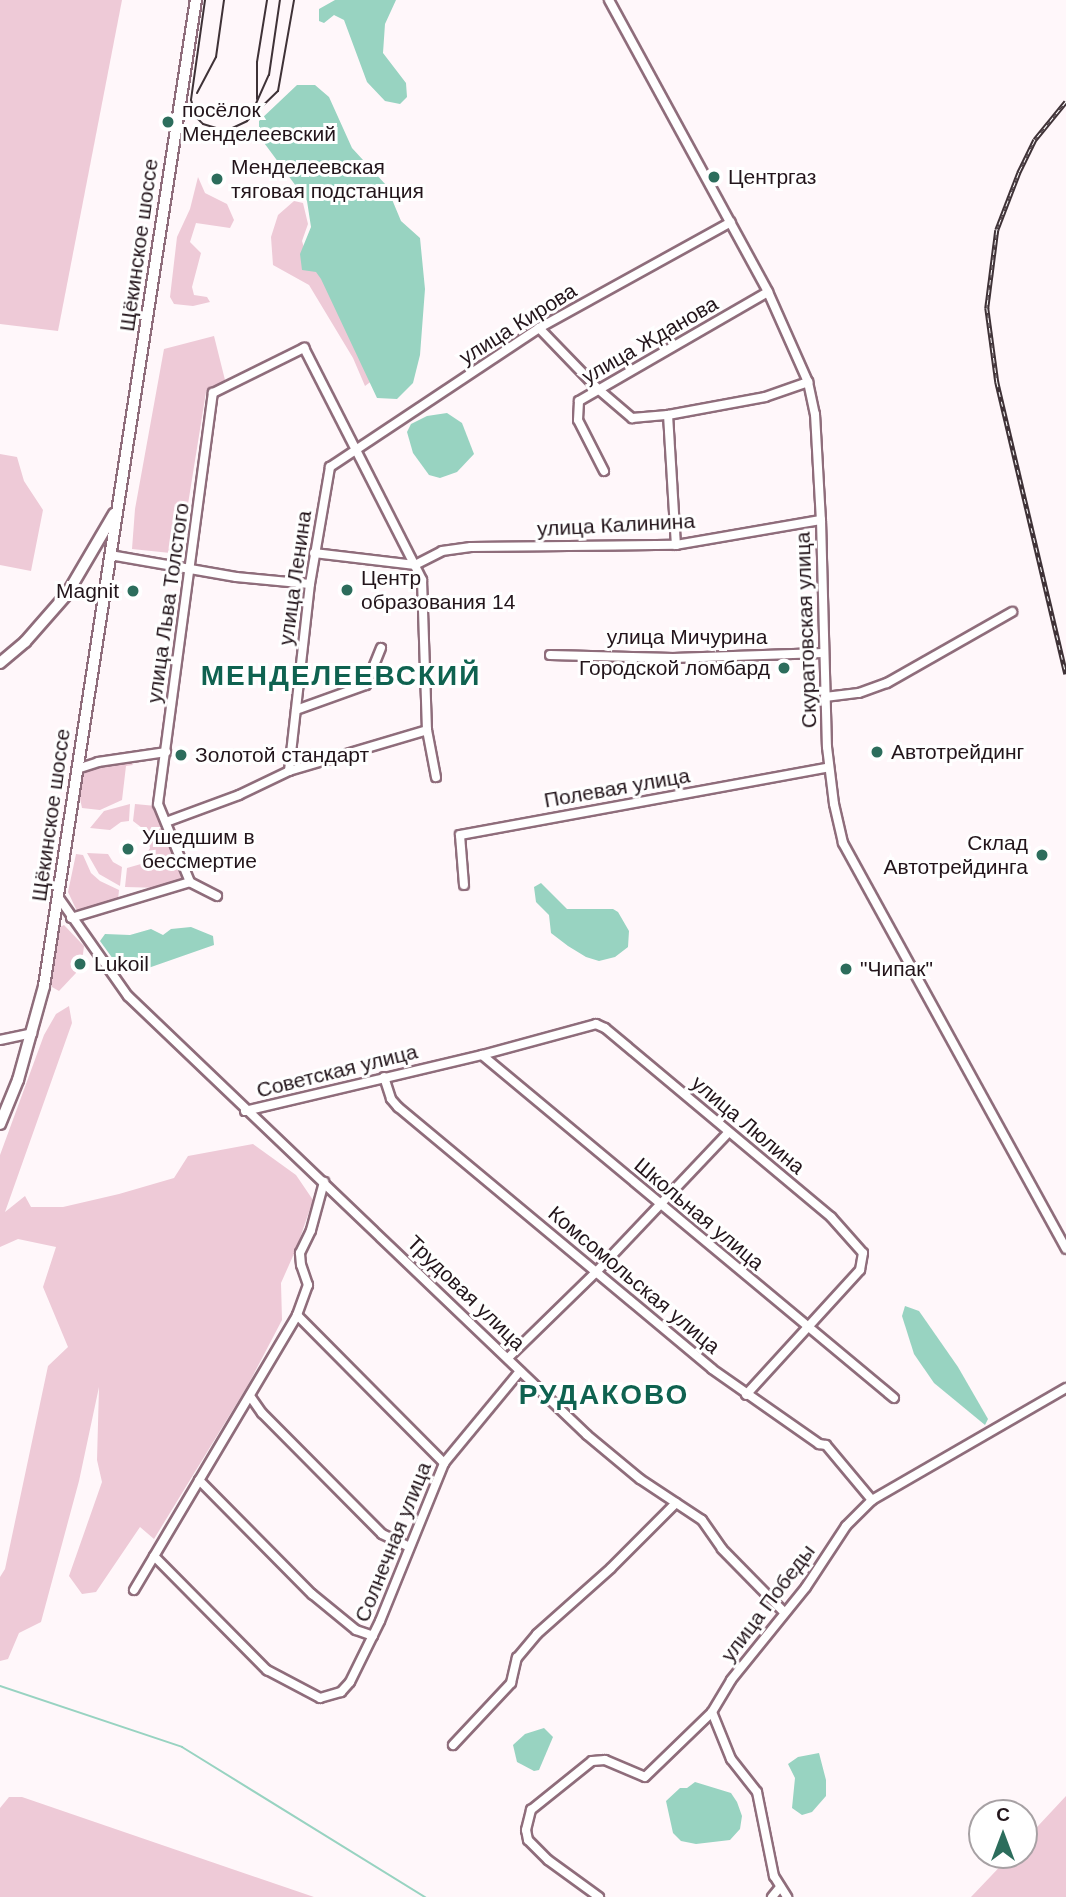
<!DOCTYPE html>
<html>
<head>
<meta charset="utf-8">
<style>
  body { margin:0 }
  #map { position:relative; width:1066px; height:1897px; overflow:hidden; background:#fff7fa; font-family:Helvetica,sans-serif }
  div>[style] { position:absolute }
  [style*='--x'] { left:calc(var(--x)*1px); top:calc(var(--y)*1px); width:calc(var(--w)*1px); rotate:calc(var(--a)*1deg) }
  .green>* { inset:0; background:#eecad7 }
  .water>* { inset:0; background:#98d3c1 }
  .stream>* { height:2px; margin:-1px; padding:0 1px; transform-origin:1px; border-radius:1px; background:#98d3c1 }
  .roads { filter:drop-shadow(2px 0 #8f6d7b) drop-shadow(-2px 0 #8f6d7b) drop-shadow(0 2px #8f6d7b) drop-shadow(0 -2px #8f6d7b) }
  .minor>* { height:8px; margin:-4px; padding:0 4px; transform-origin:4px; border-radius:4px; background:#fff }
  .major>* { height:10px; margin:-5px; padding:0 5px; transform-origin:5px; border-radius:5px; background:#fff }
  .tram>* { height:2px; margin:-1px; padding:0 1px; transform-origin:1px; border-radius:1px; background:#3f3237 }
  .rail>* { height:4.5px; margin-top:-2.25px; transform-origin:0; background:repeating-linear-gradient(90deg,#fff 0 5px,#3f3237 0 10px); box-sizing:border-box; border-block:2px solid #3f3237 }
  .dots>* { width:19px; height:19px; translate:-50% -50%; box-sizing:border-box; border:4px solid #fff; border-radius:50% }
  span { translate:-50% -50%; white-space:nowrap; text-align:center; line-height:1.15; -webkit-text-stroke:6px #fff; paint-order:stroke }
  .poi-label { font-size:21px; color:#23151b }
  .left { translate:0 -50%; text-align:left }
  .right { translate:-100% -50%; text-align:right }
  .street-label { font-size:21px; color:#23151b }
  .district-label { font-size:28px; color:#0f6250; font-weight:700; letter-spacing:2px }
  .north { position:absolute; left:968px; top:1799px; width:70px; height:70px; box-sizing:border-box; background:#fff; border:2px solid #a7a1a4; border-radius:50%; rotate:0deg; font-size:19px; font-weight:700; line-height:28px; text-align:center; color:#23151b }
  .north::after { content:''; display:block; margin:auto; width:24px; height:32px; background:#2c6d5c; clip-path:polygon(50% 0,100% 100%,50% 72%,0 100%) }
</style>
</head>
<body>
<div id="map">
  <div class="green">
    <i style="clip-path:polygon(0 0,122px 0,58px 331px,0 324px)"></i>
    <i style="clip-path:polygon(198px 177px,205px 193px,227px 204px,234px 220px,230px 228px,196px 223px,190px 242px,201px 253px,192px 287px,194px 295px,207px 297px,210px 302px,193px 306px,174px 304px,170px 297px,177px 237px,190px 209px)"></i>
    <i style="clip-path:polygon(294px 201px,303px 203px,308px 224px,302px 241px,305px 251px,317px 259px,373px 380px,365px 386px,353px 358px,309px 285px,273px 265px,271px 237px,278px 215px)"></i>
    <i style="clip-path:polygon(214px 336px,225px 380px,206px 392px,180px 554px,132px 549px,135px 509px,164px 349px)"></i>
    <i style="clip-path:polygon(0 454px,17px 457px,24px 481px,43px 510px,31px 571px,0 565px)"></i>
    <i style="clip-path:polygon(130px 761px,133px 765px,126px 766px,122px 800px,100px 810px,82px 808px,78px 789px,85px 772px,98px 765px)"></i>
    <i style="clip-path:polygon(130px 804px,129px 821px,121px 822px,110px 830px,90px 828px,104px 811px)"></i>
    <i style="clip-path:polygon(135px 804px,156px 806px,188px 881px,162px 888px,125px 887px,127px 868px,141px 864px,150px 848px,146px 831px,133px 821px)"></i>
    <i style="clip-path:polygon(87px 853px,108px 854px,113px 862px,122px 867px,120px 886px,99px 874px)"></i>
    <i style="clip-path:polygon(76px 854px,83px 855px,91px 873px,100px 881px,119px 890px,118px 900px,79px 912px,76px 909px,68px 892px)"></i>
    <i style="clip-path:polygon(64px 925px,84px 946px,83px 954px,76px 973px,59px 991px,52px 987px,49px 976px,58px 928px)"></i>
    <i style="clip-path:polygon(69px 1006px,72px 1023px,5px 1212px,25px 1196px,31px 1207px,63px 1207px,119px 1194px,174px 1178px,188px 1156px,253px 1144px,296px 1175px,313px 1200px,297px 1247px,281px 1283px,282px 1320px,248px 1385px,154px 1539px,140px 1527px,96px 1592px,82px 1594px,69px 1576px,102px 1482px,97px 1460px,99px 1387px,79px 1481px,41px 1622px,19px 1633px,8px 1659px,0 1661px,0 1577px,5px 1569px,48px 1366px,68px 1347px,43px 1287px,56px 1247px,18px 1239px,0 1247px,0 1155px,44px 1035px,56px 1014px)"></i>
    <i style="clip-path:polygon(1066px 1796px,1066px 1897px,971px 1897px,1011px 1855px,1024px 1855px,1024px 1841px)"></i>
    <i style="clip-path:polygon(9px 1797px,22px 1797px,314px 1897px,0 1897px,0 1808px)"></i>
  </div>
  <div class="water">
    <i style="clip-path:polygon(335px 0,396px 0,385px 24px,383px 53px,406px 83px,407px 97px,400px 104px,385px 101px,367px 82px,344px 20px,334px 15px,324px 23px,319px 21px,319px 9px)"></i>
    <i style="clip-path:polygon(297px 85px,315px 85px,329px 97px,352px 148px,386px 185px,401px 221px,420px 238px,425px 289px,420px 355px,413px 383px,397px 399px,377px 398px,321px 279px,316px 272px,302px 270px,300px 254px,311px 227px,307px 201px,259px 136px,259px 121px)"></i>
    <i style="clip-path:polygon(447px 413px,462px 423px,474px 454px,457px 472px,440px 478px,429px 475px,413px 453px,407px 432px,411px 424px,427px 416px)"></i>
    <i style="clip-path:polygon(541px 883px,567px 909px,613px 909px,618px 912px,629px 931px,628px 947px,615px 957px,599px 961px,586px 957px,568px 946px,551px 933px,549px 915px,536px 902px,534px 887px)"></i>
    <i style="clip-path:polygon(191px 927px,213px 936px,214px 945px,134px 973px,121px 970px,100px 941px,105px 934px,130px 935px,151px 929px,163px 935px,171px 929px)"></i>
    <i style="clip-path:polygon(905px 1306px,919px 1311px,958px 1367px,988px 1419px,985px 1425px,934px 1383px,914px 1354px,902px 1316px)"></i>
    <i style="clip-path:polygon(544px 1728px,553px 1737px,539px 1770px,534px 1771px,517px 1762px,513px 1745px,525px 1734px)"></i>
    <i style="clip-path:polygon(819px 1753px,826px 1780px,826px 1796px,812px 1812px,802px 1815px,792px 1808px,795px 1778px,788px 1764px,798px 1757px)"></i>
    <i style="clip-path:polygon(695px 1782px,731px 1793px,737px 1802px,742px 1816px,740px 1829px,730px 1840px,696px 1844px,681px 1841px,673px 1833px,666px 1801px,680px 1788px,687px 1788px)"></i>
  </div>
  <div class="stream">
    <i style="--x:0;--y:1686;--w:192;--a:18.5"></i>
    <i style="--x:182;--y:1747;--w:286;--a:31.7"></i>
  </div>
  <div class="roads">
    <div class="minor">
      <i style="--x:609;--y:0;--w:332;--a:61.4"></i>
      <i style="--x:768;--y:292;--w:98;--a:66"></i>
      <i style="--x:808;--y:382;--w:33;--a:78"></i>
      <i style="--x:815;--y:414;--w:106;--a:86.8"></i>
      <i style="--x:821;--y:520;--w:227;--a:88.5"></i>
      <i style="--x:827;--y:747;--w:57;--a:83"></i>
      <i style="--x:834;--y:804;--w:40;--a:77"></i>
      <i style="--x:843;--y:843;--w:463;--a:61.2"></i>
      <i style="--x:539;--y:328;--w:85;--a:46"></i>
      <i style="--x:598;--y:389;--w:45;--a:40.5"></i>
      <i style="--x:632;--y:418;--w:36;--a:-5"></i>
      <i style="--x:668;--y:415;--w:99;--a:-10.5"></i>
      <i style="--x:765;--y:397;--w:46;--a:-19.2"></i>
      <i style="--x:668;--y:415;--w:130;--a:86.5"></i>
      <i style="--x:604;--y:471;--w:57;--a:-117"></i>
      <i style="--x:578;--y:420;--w:19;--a:-87"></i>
      <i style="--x:579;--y:401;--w:218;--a:-30"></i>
      <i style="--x:314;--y:553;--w:102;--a:6.8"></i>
      <i style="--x:110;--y:555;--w:128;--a:9.9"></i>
      <i style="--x:236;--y:577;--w:74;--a:5.4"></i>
      <i style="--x:415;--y:565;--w:30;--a:-27"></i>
      <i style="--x:442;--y:551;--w:29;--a:-8"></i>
      <i style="--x:471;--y:547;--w:205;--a:-0.6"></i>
      <i style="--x:676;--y:545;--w:147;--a:-9.8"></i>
      <i style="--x:550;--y:655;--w:123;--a:1.4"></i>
      <i style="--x:673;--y:658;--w:150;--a:-1.9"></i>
      <i style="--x:825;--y:697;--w:34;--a:-7"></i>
      <i style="--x:859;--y:693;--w:30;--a:-20"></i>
      <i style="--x:887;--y:683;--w:144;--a:-29.6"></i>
      <i style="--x:296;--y:710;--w:74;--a:-19.7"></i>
      <i style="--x:366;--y:685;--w:40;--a:-68"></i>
      <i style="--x:77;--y:769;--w:22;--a:-18"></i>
      <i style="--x:98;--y:762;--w:69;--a:-8.4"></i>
      <i style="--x:289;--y:771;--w:144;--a:-16.5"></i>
      <i style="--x:166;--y:822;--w:78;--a:-20.3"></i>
      <i style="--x:239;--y:795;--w:55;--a:-25.6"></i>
      <i style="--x:289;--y:771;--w:188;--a:-83.6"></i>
      <i style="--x:310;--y:584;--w:119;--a:-80.3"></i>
      <i style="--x:330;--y:467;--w:251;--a:-33.6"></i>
      <i style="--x:539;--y:328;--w:219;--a:-28.9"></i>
      <i style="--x:464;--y:885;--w:50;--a:-94.6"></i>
      <i style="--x:460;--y:835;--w:375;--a:-10.4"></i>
      <i style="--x:217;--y:896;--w:30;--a:-153"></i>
      <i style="--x:190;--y:882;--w:84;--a:-112.3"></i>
      <i style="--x:158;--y:804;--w:415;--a:-82.4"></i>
      <i style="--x:213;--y:393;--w:102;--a:-26.3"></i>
      <i style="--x:304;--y:348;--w:260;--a:63"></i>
      <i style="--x:422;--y:580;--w:150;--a:88.1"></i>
      <i style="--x:427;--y:730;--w:48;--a:79.2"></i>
      <i style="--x:59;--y:898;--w:120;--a:54.9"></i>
      <i style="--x:128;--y:996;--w:635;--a:43.72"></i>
      <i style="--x:587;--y:1435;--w:69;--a:39.7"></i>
      <i style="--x:640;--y:1479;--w:74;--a:33.5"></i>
      <i style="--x:702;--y:1520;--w:35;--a:55"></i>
      <i style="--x:722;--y:1549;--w:88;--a:45.5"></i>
      <i style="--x:71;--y:918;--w:124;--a:-16.8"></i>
      <i style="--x:0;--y:1040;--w:33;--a:-12"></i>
      <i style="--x:482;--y:1055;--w:536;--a:39.78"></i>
      <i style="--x:384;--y:1077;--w:23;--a:72"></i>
      <i style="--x:391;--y:1099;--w:11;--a:49"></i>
      <i style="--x:398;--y:1107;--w:409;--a:39.8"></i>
      <i style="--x:712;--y:1369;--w:131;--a:35"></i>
      <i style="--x:819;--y:1444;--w:7;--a:8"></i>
      <i style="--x:826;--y:1445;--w:72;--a:50.1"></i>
      <i style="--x:245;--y:1111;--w:244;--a:-13.3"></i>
      <i style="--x:482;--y:1055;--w:118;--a:-15.2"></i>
      <i style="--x:596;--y:1024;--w:10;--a:24"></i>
      <i style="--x:605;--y:1028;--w:295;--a:39.9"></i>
      <i style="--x:831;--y:1217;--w:48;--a:48.4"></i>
      <i style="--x:863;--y:1253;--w:17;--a:100"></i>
      <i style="--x:860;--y:1270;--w:169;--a:132.4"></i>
      <i style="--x:297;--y:1315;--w:209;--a:45.2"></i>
      <i style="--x:509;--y:1357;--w:123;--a:-44.3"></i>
      <i style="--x:597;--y:1271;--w:190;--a:-46.5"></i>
      <i style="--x:250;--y:1396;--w:21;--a:55"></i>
      <i style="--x:262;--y:1413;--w:170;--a:45.2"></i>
      <i style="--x:382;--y:1534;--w:29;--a:25"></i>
      <i style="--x:199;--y:1480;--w:161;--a:45.3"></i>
      <i style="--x:312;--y:1594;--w:57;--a:39.3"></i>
      <i style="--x:356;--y:1630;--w:18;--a:19"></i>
      <i style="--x:154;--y:1556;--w:161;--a:45.3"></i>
      <i style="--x:267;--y:1670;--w:60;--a:27.8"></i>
      <i style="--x:320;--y:1698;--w:22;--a:-16"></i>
      <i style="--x:341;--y:1692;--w:13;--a:-48"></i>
      <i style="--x:350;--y:1682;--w:68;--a:-63.8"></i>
      <i style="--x:380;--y:1621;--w:170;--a:-67.9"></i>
      <i style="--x:444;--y:1463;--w:119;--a:-50.4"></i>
      <i style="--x:134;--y:1590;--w:320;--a:-59.3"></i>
      <i style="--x:297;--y:1315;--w:32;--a:-70"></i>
      <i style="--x:308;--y:1285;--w:21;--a:-109"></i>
      <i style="--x:301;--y:1265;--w:12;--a:-95"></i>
      <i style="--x:300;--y:1253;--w:25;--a:-64"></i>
      <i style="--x:311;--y:1230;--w:50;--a:-74.8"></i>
      <i style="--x:712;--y:1712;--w:51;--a:68"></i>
      <i style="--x:731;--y:1759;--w:42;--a:51.8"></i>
      <i style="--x:757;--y:1792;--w:86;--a:78.6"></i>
      <i style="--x:774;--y:1876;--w:25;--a:58"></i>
      <i style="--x:453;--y:1745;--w:85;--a:-46.9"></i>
      <i style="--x:511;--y:1683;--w:26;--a:-77"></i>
      <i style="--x:517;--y:1658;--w:31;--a:-50"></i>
      <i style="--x:537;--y:1634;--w:99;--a:-41.7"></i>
      <i style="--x:611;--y:1568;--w:92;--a:-45"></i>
      <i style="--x:599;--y:1897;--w:63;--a:-144"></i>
      <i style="--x:548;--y:1860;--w:28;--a:-135"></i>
      <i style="--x:528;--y:1840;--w:10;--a:-101"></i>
      <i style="--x:526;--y:1830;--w:21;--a:-76"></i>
      <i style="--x:531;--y:1810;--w:78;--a:-38.8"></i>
      <i style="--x:592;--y:1761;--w:13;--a:-4"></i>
      <i style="--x:605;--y:1760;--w:43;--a:23"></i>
      <i style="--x:645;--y:1777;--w:93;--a:-44.1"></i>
      <i style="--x:712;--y:1712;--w:37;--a:-59"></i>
      <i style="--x:731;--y:1680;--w:119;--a:-51.1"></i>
      <i style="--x:806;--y:1587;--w:73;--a:-56.7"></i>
      <i style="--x:846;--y:1526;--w:37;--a:-45"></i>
      <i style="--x:872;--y:1500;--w:224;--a:-30"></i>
      <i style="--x:772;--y:1897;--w:13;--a:-51"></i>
    </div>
    <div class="major">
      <i style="--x:0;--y:663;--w:33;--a:-40"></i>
      <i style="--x:25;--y:642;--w:64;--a:-48.8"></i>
      <i style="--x:67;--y:594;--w:93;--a:-59.6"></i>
      <i style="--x:0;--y:1124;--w:48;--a:-67.8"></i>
      <i style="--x:18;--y:1080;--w:98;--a:-74.5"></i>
      <i style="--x:44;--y:986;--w:998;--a:-81.24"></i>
    </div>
  </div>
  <div class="tram">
    <i style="--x:205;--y:0;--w:101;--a:98"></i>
    <i style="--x:191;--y:100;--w:19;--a:72"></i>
    <i style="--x:197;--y:118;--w:8;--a:45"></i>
    <i style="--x:203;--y:124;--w:24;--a:17"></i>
    <i style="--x:226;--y:131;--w:23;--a:-25"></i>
    <i style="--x:247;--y:121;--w:43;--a:-44.1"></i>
    <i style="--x:278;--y:91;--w:92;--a:-80"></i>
    <i style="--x:197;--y:93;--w:41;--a:-62.2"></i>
    <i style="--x:216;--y:57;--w:58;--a:-82"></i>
    <i style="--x:257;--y:99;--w:37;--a:-90"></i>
    <i style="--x:257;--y:62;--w:63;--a:-80.8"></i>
    <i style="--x:254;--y:108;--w:36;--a:-66"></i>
    <i style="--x:269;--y:75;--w:76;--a:-81.7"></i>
  </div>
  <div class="rail">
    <i style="--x:1066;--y:102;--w:49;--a:129.2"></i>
    <i style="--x:1035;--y:140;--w:37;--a:116"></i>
    <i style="--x:1019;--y:173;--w:61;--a:111.1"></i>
    <i style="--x:997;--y:230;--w:79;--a:97.3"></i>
    <i style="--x:987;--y:308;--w:75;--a:82.3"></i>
    <i style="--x:997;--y:382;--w:300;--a:76.7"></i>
  </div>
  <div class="dots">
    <i style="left:168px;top:122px;background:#2c6d5c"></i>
    <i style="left:714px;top:177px;background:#2c6d5c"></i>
    <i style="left:217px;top:179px;background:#2c6d5c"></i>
    <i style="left:347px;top:590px;background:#2c6d5c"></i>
    <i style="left:133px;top:591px;background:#2c6d5c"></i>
    <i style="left:784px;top:668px;background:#2c6d5c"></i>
    <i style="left:877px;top:752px;background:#2c6d5c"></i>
    <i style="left:181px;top:755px;background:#2c6d5c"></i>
    <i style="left:128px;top:849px;background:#2c6d5c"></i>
    <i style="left:1042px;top:855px;background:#2c6d5c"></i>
    <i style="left:80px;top:964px;background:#2c6d5c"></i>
    <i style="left:846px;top:969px;background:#2c6d5c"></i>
  </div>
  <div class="poi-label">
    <span class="left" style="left:182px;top:122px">посёлок<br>Менделеевский</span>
    <span class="left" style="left:231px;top:179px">Менделеевская<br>тяговая подстанция</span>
    <span class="left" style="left:728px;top:177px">Центргаз</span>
    <span class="left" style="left:361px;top:590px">Центр<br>образования 14</span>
    <span class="right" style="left:119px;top:591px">Magnit</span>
    <span class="right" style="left:770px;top:668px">Городской ломбард</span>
    <span class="left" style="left:891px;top:752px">Автотрейдинг</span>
    <span class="left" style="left:195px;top:755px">Золотой стандарт</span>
    <span class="left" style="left:142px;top:849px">Ушедшим в<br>бессмертие</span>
    <span class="right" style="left:1028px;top:855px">Склад<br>Автотрейдинга</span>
    <span class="left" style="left:94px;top:964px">Lukoil</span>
    <span class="left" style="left:860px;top:969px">"Чипак"</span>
  </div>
  <div class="street-label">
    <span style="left:139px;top:245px;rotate:-82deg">Щёкинское шоссе</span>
    <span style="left:518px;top:324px;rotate:-32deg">улица Кирова</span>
    <span style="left:650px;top:340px;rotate:-30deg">улица Жданова</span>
    <span style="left:616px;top:525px;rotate:-3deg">улица Калинина</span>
    <span style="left:295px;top:578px;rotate:-82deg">улица Ленина</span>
    <span style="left:168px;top:603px;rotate:-82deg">улица Льва Толстого</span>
    <span style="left:806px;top:630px;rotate:-92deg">Скуратовская улица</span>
    <span style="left:687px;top:637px">улица Мичурина</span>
    <span style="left:617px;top:788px;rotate:-10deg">Полевая улица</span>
    <span style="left:51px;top:815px;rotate:-82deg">Щёкинское шоссе</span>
    <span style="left:337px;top:1071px;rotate:-14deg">Советская улица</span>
    <span style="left:748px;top:1125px;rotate:40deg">улица Люлина</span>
    <span style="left:699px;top:1214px;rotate:40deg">Школьная улица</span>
    <span style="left:634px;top:1280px;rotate:40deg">Комсомольская улица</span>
    <span style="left:466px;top:1293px;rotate:44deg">Трудовая улица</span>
    <span style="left:393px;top:1542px;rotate:-68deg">Солнечная улица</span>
    <span style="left:768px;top:1603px;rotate:-53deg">улица Победы</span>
  </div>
  <div class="district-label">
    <span style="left:341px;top:676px">МЕНДЕЛЕЕВСКИЙ</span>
    <span style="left:604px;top:1395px">РУДАКОВО</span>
  </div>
  <div class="north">С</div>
</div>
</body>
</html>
